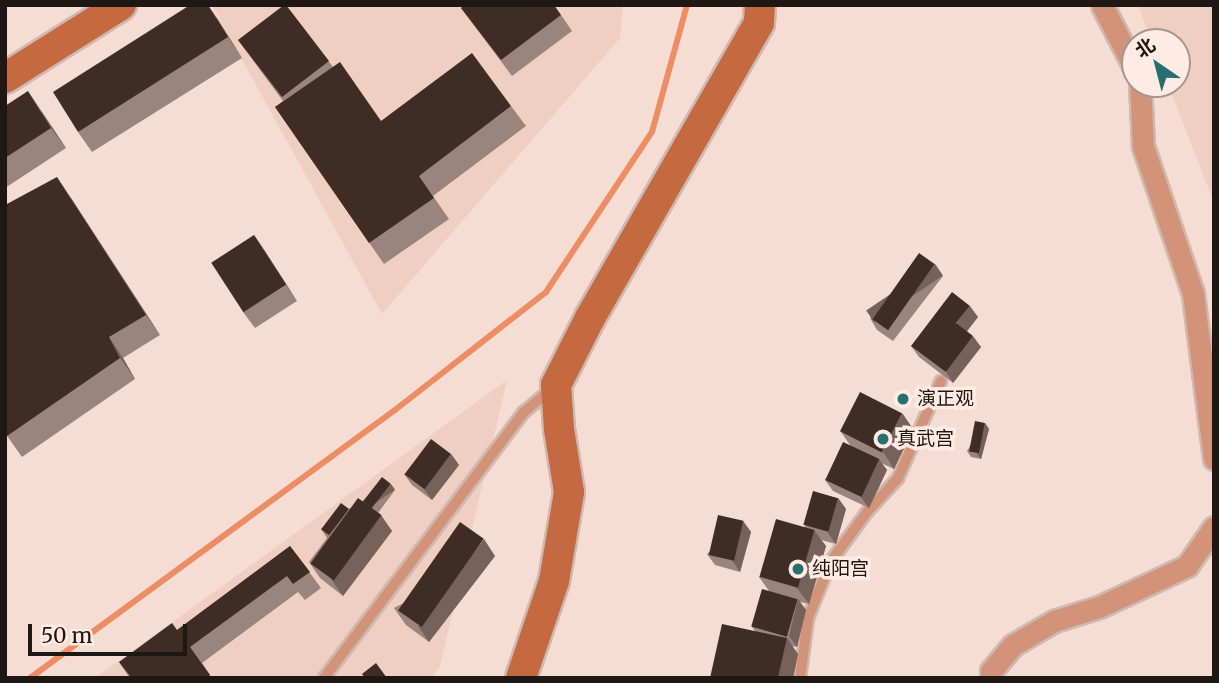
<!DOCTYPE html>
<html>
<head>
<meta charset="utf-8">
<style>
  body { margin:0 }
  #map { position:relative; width:1219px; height:683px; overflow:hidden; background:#f5ddd3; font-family:Merriweather,"Noto Sans SC",serif }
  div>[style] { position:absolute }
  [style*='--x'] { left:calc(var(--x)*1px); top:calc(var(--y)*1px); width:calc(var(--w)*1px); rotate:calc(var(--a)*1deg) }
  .built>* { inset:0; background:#efcfc2 }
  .stream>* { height:6px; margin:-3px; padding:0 3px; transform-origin:3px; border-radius:3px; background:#ed8d64 }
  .roads { filter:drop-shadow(2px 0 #ceb9b0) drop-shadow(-2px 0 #ceb9b0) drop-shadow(0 2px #ceb9b0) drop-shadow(0 -2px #ceb9b0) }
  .service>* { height:10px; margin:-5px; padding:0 5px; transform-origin:5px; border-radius:5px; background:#d29379 }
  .minor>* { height:21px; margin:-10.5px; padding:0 10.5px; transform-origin:10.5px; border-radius:10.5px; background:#d29379 }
  .secondary>* { height:30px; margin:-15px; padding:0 15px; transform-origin:15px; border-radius:15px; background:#c56941 }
  .wall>* { inset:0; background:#9a857c }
  .shaded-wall>* { inset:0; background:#766259; transform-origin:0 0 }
  .building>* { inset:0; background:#3f2d25; transform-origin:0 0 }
  .dots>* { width:19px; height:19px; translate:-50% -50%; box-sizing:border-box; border:4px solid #ffebe3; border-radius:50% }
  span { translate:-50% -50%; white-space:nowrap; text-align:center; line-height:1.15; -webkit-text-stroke:7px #ffebe3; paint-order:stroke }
  .poi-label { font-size:19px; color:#1f1713 }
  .left { translate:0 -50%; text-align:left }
  .frame { position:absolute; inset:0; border:7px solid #1f1713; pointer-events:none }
  .north { position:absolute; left:1121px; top:28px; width:70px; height:70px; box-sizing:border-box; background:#ffebe3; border:2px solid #a59690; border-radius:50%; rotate:325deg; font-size:19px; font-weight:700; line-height:28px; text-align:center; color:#1f1713 }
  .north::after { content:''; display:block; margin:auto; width:24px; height:32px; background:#267170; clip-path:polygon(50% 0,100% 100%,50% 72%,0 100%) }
  .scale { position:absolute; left:28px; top:624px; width:159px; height:32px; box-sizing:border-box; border:4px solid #1f1713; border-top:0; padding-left:9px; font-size:21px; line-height:24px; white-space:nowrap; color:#1f1713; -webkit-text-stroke:5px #ffebe3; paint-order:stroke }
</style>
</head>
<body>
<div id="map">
  <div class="built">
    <i style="clip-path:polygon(212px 5px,623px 5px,620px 38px,382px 314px)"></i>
    <i style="clip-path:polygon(1138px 5px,1214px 5px,1214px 203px,1168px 84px,1177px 84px,1177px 42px,1152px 42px)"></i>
    <i style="clip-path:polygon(507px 380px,440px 666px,432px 678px,95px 678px)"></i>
  </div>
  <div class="stream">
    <i style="--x:30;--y:678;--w:453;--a:-36.3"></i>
    <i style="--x:395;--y:410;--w:192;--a:-38"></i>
    <i style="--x:546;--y:292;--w:192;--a:-56.5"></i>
    <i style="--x:652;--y:132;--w:132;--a:-74.6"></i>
  </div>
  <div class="roads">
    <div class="service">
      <i style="--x:324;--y:678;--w:333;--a:-53.1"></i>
      <i style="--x:524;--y:412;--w:35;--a:-40"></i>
      <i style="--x:800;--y:678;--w:61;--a:-82.4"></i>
      <i style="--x:808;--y:618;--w:61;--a:-68"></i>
      <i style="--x:831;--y:561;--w:61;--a:-53.7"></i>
      <i style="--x:867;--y:512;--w:46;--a:-47.6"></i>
      <i style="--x:898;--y:478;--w:106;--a:-66.1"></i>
    </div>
    <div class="minor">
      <i style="--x:1102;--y:5;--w:72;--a:62.7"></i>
      <i style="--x:1140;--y:84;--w:62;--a:87.2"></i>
      <i style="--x:1143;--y:146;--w:156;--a:71.3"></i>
      <i style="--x:1193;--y:294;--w:166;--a:82.7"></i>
      <i style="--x:991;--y:678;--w:7;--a:-90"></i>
      <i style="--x:991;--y:671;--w:34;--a:-50"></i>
      <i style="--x:1013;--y:645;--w:48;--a:-30.3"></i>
      <i style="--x:1054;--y:621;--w:47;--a:-17.3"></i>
      <i style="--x:1099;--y:607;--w:97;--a:-25"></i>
      <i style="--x:1187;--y:566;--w:47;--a:-55.3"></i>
    </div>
    <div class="secondary">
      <i style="--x:5;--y:78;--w:137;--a:-32.2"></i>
      <i style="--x:521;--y:678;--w:102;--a:-71.2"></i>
      <i style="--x:554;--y:581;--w:90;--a:-80.4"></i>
      <i style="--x:569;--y:492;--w:64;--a:-99"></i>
      <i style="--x:559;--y:429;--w:44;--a:-93.9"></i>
      <i style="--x:556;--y:385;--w:75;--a:-63.1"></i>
      <i style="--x:590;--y:318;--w:340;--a:-60.2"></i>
      <i style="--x:759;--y:23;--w:18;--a:-87"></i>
    </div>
  </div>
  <div class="wall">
    <i style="clip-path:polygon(286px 5px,333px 67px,381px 121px,511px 106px,526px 126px,433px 196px,449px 219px,384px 264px,275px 107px,283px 101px,238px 40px)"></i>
    <i style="clip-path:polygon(461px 8px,561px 15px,572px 31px,512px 76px)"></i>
    <i style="clip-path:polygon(217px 18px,242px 58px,92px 152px,78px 132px)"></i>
    <i style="clip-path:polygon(5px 106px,42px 112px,66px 148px,5px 188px)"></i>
    <i style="clip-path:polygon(71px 198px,160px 335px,123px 358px,135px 379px,22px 457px,5px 433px)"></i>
    <i style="clip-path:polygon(254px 235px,297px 301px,255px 328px,243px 312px)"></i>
    <i style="clip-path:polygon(935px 264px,943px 276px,893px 341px,877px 330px,870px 318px)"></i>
    <i style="clip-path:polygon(978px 317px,967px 331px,981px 347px,953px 383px,919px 357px,911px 346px)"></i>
    <i style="clip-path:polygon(902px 413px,913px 429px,894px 469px,881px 463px,887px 470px,869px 508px,833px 491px,825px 480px,850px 445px,841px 432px)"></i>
    <i style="clip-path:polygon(985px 423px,989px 429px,981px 459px,971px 457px,967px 451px)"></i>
    <i style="clip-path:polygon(451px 454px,459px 465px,432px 500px,412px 485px,404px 474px)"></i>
    <i style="clip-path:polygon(391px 484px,395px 490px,378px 513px,392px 531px,343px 596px,320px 578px,309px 562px,327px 538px,321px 529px,349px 509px)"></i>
    <i style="clip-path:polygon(838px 498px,846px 509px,836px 544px,821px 540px,826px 546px,809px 604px,800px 602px,806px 610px,797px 647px,792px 646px,798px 654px,793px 678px,710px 678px,755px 631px,752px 627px,769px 591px,759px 577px,804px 527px)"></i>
    <i style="clip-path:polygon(743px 521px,751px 532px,740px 572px,715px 565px,707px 554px)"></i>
    <i style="clip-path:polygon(290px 546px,321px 588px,305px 600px,298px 592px,202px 663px,212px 678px,128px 678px,129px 677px,119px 662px,177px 630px)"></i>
    <i style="clip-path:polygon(495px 556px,429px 642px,406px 625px,394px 608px)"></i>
  </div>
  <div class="shaded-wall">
    <i style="clip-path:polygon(208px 5px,217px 18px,242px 58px,228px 37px)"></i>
    <i style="clip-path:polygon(28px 91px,66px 148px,51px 128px)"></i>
    <i style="clip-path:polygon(57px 177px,71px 198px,160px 335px,146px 315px)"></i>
    <i style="clip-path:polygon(254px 235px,265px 251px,297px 301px,286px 285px)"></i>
    <i style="left:935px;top:264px;width:14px;height:83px;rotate:56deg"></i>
    <i style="clip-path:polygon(970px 306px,978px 317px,964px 335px,956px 323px)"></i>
    <i style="clip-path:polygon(973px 336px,981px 347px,953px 383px,946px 372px)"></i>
    <i style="clip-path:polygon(109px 337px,123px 358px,135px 379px,120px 358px)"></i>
    <i style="clip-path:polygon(902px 413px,913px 429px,894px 469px,883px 452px)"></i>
    <i style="clip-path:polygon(985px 423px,989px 429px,981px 459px,977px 454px)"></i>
    <i style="clip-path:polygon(451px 454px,459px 465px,432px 500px,424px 489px)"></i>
    <i style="clip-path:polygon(879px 459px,887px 470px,869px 508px,861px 497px)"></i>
    <i style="left:391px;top:484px;width:7px;height:35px;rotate:56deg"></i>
    <i style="clip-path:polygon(838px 498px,846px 509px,836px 544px,828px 533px)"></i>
    <i style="clip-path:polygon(381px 515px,392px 531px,343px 596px,331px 579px)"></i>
    <i style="clip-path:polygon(743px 521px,751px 532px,740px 572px,732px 560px)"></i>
    <i style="clip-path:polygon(814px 530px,826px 546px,809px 604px,797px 588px)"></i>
    <i style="clip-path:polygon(484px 539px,495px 556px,429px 642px,418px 626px)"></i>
    <i style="clip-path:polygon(798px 599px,806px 610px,797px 647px,789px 636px)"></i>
    <i style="clip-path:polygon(787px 638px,798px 654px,793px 678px,778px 678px)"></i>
  </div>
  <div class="building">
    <i style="clip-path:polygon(190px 5px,208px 5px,228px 37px,78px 132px,53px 92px)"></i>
    <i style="clip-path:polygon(284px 5px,286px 5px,329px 61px,282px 97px,238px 40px)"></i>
    <i style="clip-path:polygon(464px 5px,554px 5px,561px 15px,501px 60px,461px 8px)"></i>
    <i style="clip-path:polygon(472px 53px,511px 106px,419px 176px,434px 198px,369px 243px,275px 107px,340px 62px,381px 121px)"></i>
    <i style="clip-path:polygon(28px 91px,51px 128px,5px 158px,5px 106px)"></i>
    <i style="clip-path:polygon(57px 177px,146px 315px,109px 337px,120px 358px,7px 436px,5px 433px,5px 205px)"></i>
    <i style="left:254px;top:235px;width:59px;height:51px;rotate:57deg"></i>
    <i style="left:919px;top:253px;width:19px;height:81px;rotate:35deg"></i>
    <i style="clip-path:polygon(952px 292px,970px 306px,956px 323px,973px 336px,946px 372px,911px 346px)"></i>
    <i style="left:860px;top:392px;width:47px;height:44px;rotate:27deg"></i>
    <i style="left:975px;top:421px;width:10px;height:31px;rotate:11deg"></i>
    <i style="left:431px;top:439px;width:25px;height:44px;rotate:37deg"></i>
    <i style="left:843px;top:442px;width:40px;height:42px;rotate:25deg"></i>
    <i style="left:382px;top:477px;width:11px;height:31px;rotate:38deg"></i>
    <i style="left:813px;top:491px;width:26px;height:35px;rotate:16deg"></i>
    <i style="left:358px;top:498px;width:29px;height:81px;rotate:36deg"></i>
    <i style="left:341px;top:503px;width:10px;height:33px;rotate:37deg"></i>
    <i style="left:718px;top:515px;width:26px;height:41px;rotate:13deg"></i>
    <i style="left:776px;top:519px;width:40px;height:60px;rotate:16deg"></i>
    <i style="left:460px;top:522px;width:29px;height:108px;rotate:35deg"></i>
    <i style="clip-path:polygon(290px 546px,310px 572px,293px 584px,287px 576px,190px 647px,210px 675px,206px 678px,128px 678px,130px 676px,119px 662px,172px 623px,177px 630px)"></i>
    <i style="left:762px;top:589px;width:37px;height:39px;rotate:16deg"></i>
    <i style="clip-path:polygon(722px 624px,787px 638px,778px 678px,710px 678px)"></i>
    <i style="clip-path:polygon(376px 663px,387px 678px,365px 678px,362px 674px)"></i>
  </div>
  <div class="dots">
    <i style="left:903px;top:399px;background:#267170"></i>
    <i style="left:883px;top:439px;background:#267170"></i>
    <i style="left:798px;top:569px;background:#267170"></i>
  </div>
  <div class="poi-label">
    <span class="left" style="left:917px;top:399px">演正观</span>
    <span class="left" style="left:897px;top:439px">真武宫</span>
    <span class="left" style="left:812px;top:569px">纯阳宫</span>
  </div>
  <div class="frame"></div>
  <div class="north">北</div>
  <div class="scale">50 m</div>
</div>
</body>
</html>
